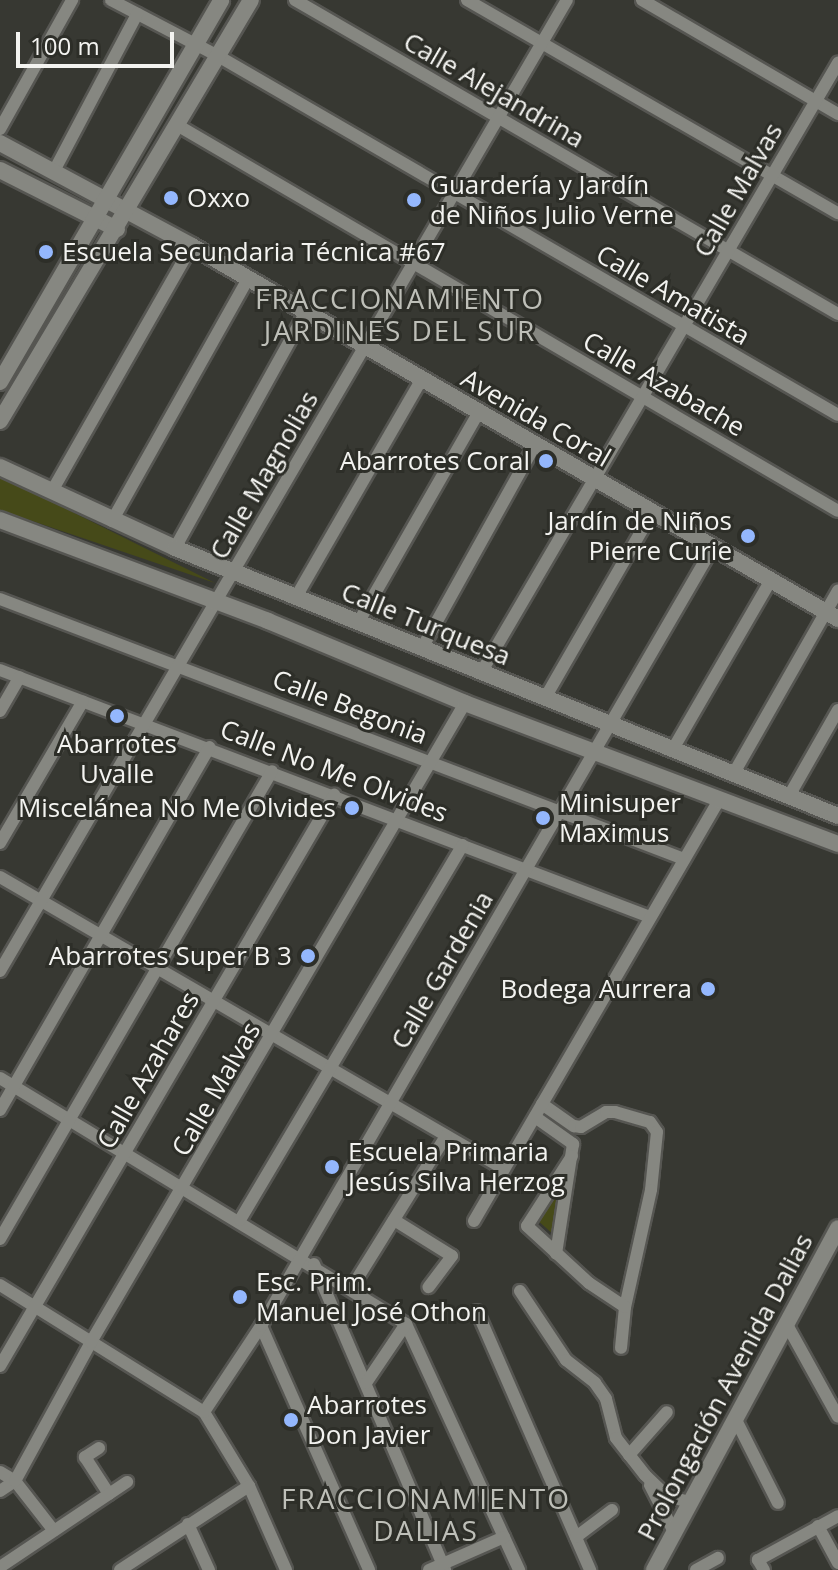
<!DOCTYPE html>
<html>
<head>
<meta charset="utf-8">
<style>
  body { margin:0 }
  #map { position:relative; width:838px; height:1570px; overflow:hidden; background:#373832; font-family:"Open Sans",sans-serif }
  div>[style] { position:absolute }
  [style*='--x'] { left:calc(var(--x)*1px); top:calc(var(--y)*1px); width:calc(var(--w)*1px); rotate:calc(var(--a)*1deg) }
  .green>* { inset:0; background:#464a19 }
  .roads { filter:drop-shadow(2px 0 #565652) drop-shadow(-2px 0 #565652) drop-shadow(0 2px #565652) drop-shadow(0 -2px #565652) }
  .street>* { height:12px; margin:-6px; padding:0 6px; transform-origin:6px; border-radius:6px; background:#868781 }
  .secondary>* { height:16px; margin:-8px; padding:0 8px; transform-origin:8px; border-radius:8px; background:#868781 }
  .dots>* { width:22px; height:22px; translate:-50% -50%; box-sizing:border-box; border:4px solid #2d2e28; border-radius:50% }
  span { translate:-50% -50%; white-space:nowrap; text-align:center; line-height:1.15; -webkit-text-stroke:6px #2d2e28; paint-order:stroke }
  .street-label { font-size:26px; color:#f3f3f0 }
  .poi-label { font-size:26px; color:#f3f3f0 }
  .left { translate:0 -50%; text-align:left }
  .right { translate:-100% -50%; text-align:right }
  .neighbourhood-label { font-size:28px; color:#bebfb8; letter-spacing:2px }
  .scale { position:absolute; left:16px; top:32px; width:158px; height:36px; box-sizing:border-box; border:4px solid #f3f3f0; border-top:0; padding-left:10px; font-size:24px; line-height:28px; white-space:nowrap; color:#f3f3f0; -webkit-text-stroke:6px #2d2e28; paint-order:stroke }
</style>
</head>
<body>
<div id="map">
  <div class="green">
    <i style="clip-path:polygon(0 476px,215px 583px,0 510px)"></i>
    <i style="clip-path:polygon(561px 1182px,554px 1235px,536px 1219px)"></i>
  </div>
  <div class="roads">
    <div class="street">
      <i style="--x:111;--y:0;--w:121;--a:27.6"></i>
      <i style="--x:218;--y:56;--w:716;--a:30.07"></i>
      <i style="--x:295;--y:0;--w:627;--a:30.04"></i>
      <i style="--x:467;--y:0;--w:428;--a:29.9"></i>
      <i style="--x:642;--y:0;--w:227;--a:30.2"></i>
      <i style="--x:177;--y:125;--w:765;--a:30.28"></i>
      <i style="--x:0;--y:129;--w:148;--a:-60.8"></i>
      <i style="--x:54;--y:171;--w:178;--a:-62.1"></i>
      <i style="--x:52;--y:491;--w:282;--a:-60.3"></i>
      <i style="--x:112;--y:521;--w:278;--a:-60.7"></i>
      <i style="--x:175;--y:548;--w:270;--a:-61"></i>
      <i style="--x:296;--y:597;--w:252;--a:-60"></i>
      <i style="--x:0;--y:599;--w:732;--a:20.81"></i>
      <i style="--x:358;--y:623;--w:243;--a:-60.2"></i>
      <i style="--x:422;--y:648;--w:232;--a:-60.9"></i>
      <i style="--x:0;--y:670;--w:695;--a:20.81"></i>
      <i style="--x:482;--y:671;--w:705;--a:-59.65"></i>
      <i style="--x:545;--y:698;--w:214;--a:-60"></i>
      <i style="--x:0;--y:711;--w:39;--a:-60"></i>
      <i style="--x:673;--y:749;--w:195;--a:-59.9"></i>
      <i style="--x:734;--y:773;--w:210;--a:-60.3"></i>
      <i style="--x:789;--y:796;--w:99;--a:-60.3"></i>
      <i style="--x:0;--y:843;--w:164;--a:-59.7"></i>
      <i style="--x:0;--y:877;--w:582;--a:30.09"></i>
      <i style="--x:0;--y:971;--w:1124;--a:-59.72"></i>
      <i style="--x:0;--y:1078;--w:475;--a:31.2"></i>
      <i style="--x:406;--y:1324;--w:271;--a:65.3"></i>
      <i style="--x:542;--y:1104;--w:39;--a:35"></i>
      <i style="--x:574;--y:1126;--w:7;--a:8"></i>
      <i style="--x:581;--y:1127;--w:29;--a:-31"></i>
      <i style="--x:606;--y:1112;--w:9;--a:0"></i>
      <i style="--x:615;--y:1112;--w:36;--a:16"></i>
      <i style="--x:650;--y:1122;--w:12;--a:55"></i>
      <i style="--x:657;--y:1132;--w:58;--a:95.9"></i>
      <i style="--x:651;--y:1190;--w:120;--a:102.5"></i>
      <i style="--x:625;--y:1307;--w:41;--a:95.6"></i>
      <i style="--x:0;--y:1110;--w:419;--a:-60"></i>
      <i style="--x:535;--y:1117;--w:47;--a:35.4"></i>
      <i style="--x:573;--y:1144;--w:111;--a:98.8"></i>
      <i style="--x:572;--y:1156;--w:83;--a:122.7"></i>
      <i style="--x:527;--y:1226;--w:84;--a:42.6"></i>
      <i style="--x:589;--y:1283;--w:43;--a:33.7"></i>
      <i style="--x:240;--y:1220;--w:436;--a:-59.3"></i>
      <i style="--x:394;--y:1220;--w:68;--a:31.8"></i>
      <i style="--x:452;--y:1256;--w:39;--a:127"></i>
      <i style="--x:474;--y:1221;--w:487;--a:-59.8"></i>
      <i style="--x:0;--y:1239;--w:541;--a:-59.83"></i>
      <i style="--x:314;--y:1264;--w:333;--a:66.8"></i>
      <i style="--x:0;--y:1285;--w:240;--a:31.9"></i>
      <i style="--x:204;--y:1412;--w:87;--a:58.7"></i>
      <i style="--x:249;--y:1486;--w:92;--a:66.2"></i>
      <i style="--x:352;--y:1287;--w:178;--a:-58.1"></i>
      <i style="--x:520;--y:1291;--w:83;--a:56.3"></i>
      <i style="--x:566;--y:1360;--w:37;--a:38"></i>
      <i style="--x:595;--y:1383;--w:19;--a:55"></i>
      <i style="--x:606;--y:1399;--w:40;--a:75.6"></i>
      <i style="--x:616;--y:1438;--w:47;--a:51.9"></i>
      <i style="--x:645;--y:1475;--w:30;--a:44"></i>
      <i style="--x:667;--y:1496;--w:23;--a:15"></i>
      <i style="--x:477;--y:1311;--w:283;--a:66.4"></i>
      <i style="--x:786;--y:1323;--w:107;--a:61"></i>
      <i style="--x:261;--y:1326;--w:267;--a:66.1"></i>
      <i style="--x:0;--y:1366;--w:662;--a:-59.67"></i>
      <i style="--x:366;--y:1383;--w:71;--a:-55.9"></i>
      <i style="--x:204;--y:1412;--w:103;--a:-56.5"></i>
      <i style="--x:261;--y:1326;--w:901;--a:-59.88"></i>
      <i style="--x:735;--y:1418;--w:95;--a:63.2"></i>
      <i style="--x:99;--y:1448;--w:17;--a:147"></i>
      <i style="--x:85;--y:1457;--w:44;--a:57"></i>
      <i style="--x:629;--y:1455;--w:57;--a:-48.5"></i>
      <i style="--x:0;--y:1472;--w:17;--a:31"></i>
      <i style="--x:15;--y:1481;--w:63;--a:52"></i>
      <i style="--x:650;--y:1485;--w:53;--a:62.9"></i>
      <i style="--x:0;--y:1491;--w:18;--a:-34"></i>
      <i style="--x:15;--y:1481;--w:158;--a:-61.3"></i>
      <i style="--x:91;--y:1342;--w:740;--a:-59.66"></i>
      <i style="--x:188;--y:1524;--w:51;--a:65.5"></i>
      <i style="--x:818;--y:1526;--w:42;--a:61.6"></i>
      <i style="--x:576;--y:1537;--w:45;--a:-36.9"></i>
      <i style="--x:0;--y:1567;--w:153;--a:-33.8"></i>
      <i style="--x:120;--y:1570;--w:154;--a:-33.1"></i>
      <i style="--x:429;--y:1570;--w:82;--a:-23.7"></i>
      <i style="--x:696;--y:1570;--w:25;--a:-29"></i>
      <i style="--x:764;--y:1570;--w:12;--a:-121"></i>
      <i style="--x:758;--y:1560;--w:91;--a:-28.8"></i>
    </div>
    <div class="secondary">
      <i style="--x:0;--y:143;--w:218;--a:28.2"></i>
      <i style="--x:192;--y:246;--w:746;--a:30"></i>
      <i style="--x:0;--y:170;--w:131;--a:26.8"></i>
      <i style="--x:0;--y:382;--w:441;--a:-59.9"></i>
      <i style="--x:0;--y:421;--w:490;--a:-59.2"></i>
      <i style="--x:0;--y:467;--w:193;--a:24.8"></i>
      <i style="--x:175;--y:548;--w:715;--a:22.01"></i>
      <i style="--x:0;--y:520;--w:286;--a:20.6"></i>
      <i style="--x:268;--y:621;--w:213;--a:22.6"></i>
      <i style="--x:465;--y:703;--w:399;--a:20.7"></i>
      <i style="--x:654;--y:1570;--w:388;--a:-61.7"></i>
    </div>
  </div>
  <div class="dots">
    <i style="left:171px;top:198px;background:#94b7fd"></i>
    <i style="left:414px;top:200px;background:#94b7fd"></i>
    <i style="left:46px;top:252px;background:#94b7fd"></i>
    <i style="left:546px;top:461px;background:#94b7fd"></i>
    <i style="left:748px;top:536px;background:#94b7fd"></i>
    <i style="left:117px;top:716px;background:#94b7fd"></i>
    <i style="left:352px;top:808px;background:#94b7fd"></i>
    <i style="left:543px;top:818px;background:#94b7fd"></i>
    <i style="left:308px;top:956px;background:#94b7fd"></i>
    <i style="left:708px;top:989px;background:#94b7fd"></i>
    <i style="left:332px;top:1167px;background:#94b7fd"></i>
    <i style="left:240px;top:1297px;background:#94b7fd"></i>
    <i style="left:291px;top:1420px;background:#94b7fd"></i>
  </div>
  <div class="street-label">
    <span style="left:494px;top:90px;rotate:30deg">Calle Alejandrina</span>
    <span style="left:738px;top:190px;rotate:-60deg">Calle Malvas</span>
    <span style="left:673px;top:295px;rotate:30deg">Calle Amatista</span>
    <span style="left:664px;top:384px;rotate:30deg">Calle Azabache</span>
    <span style="left:536px;top:418px;rotate:30deg">Avenida Coral</span>
    <span style="left:264px;top:475px;rotate:-60deg">Calle Magnolias</span>
    <span style="left:426px;top:624px;rotate:22deg">Calle Turquesa</span>
    <span style="left:350px;top:707px;rotate:21deg">Calle Begonia</span>
    <span style="left:334px;top:771px;rotate:21deg">Calle No Me Olvides</span>
    <span style="left:442px;top:970px;rotate:-60deg">Calle Gardenia</span>
    <span style="left:148px;top:1070px;rotate:-60deg">Calle Azahares</span>
    <span style="left:216px;top:1089px;rotate:-60deg">Calle Malvas</span>
    <span style="left:725px;top:1387px;rotate:-62deg">Prolongación Avenida Dalias</span>
  </div>
  <div class="poi-label">
    <span class="left" style="left:430px;top:200px">Guardería y Jardín<br>de Niños Julio Verne</span>
    <span class="left" style="left:187px;top:198px">Oxxo</span>
    <span class="left" style="left:62px;top:252px">Escuela Secundaria Técnica #67</span>
    <span class="right" style="left:530px;top:461px">Abarrotes Coral</span>
    <span class="right" style="left:732px;top:536px">Jardín de Niños<br>Pierre Curie</span>
    <span style="left:117px;top:759px">Abarrotes<br>Uvalle</span>
    <span class="left" style="left:559px;top:818px">Minisuper<br>Maximus</span>
    <span class="right" style="left:336px;top:808px">Miscelánea No Me Olvides</span>
    <span class="right" style="left:292px;top:956px">Abarrotes Super B 3</span>
    <span class="right" style="left:692px;top:989px">Bodega Aurrera</span>
    <span class="left" style="left:348px;top:1167px">Escuela Primaria<br>Jesús Silva Herzog</span>
    <span class="left" style="left:256px;top:1297px">Esc. Prim.<br>Manuel José Othon</span>
    <span class="left" style="left:307px;top:1420px">Abarrotes<br>Don Javier</span>
  </div>
  <div class="neighbourhood-label">
    <span style="left:400px;top:314px">FRACCIONAMIENTO<br>JARDINES DEL SUR</span>
    <span style="left:426px;top:1514px">FRACCIONAMIENTO<br>DALIAS</span>
  </div>
  <div class="scale">100 m</div>
</div>
</body>
</html>
